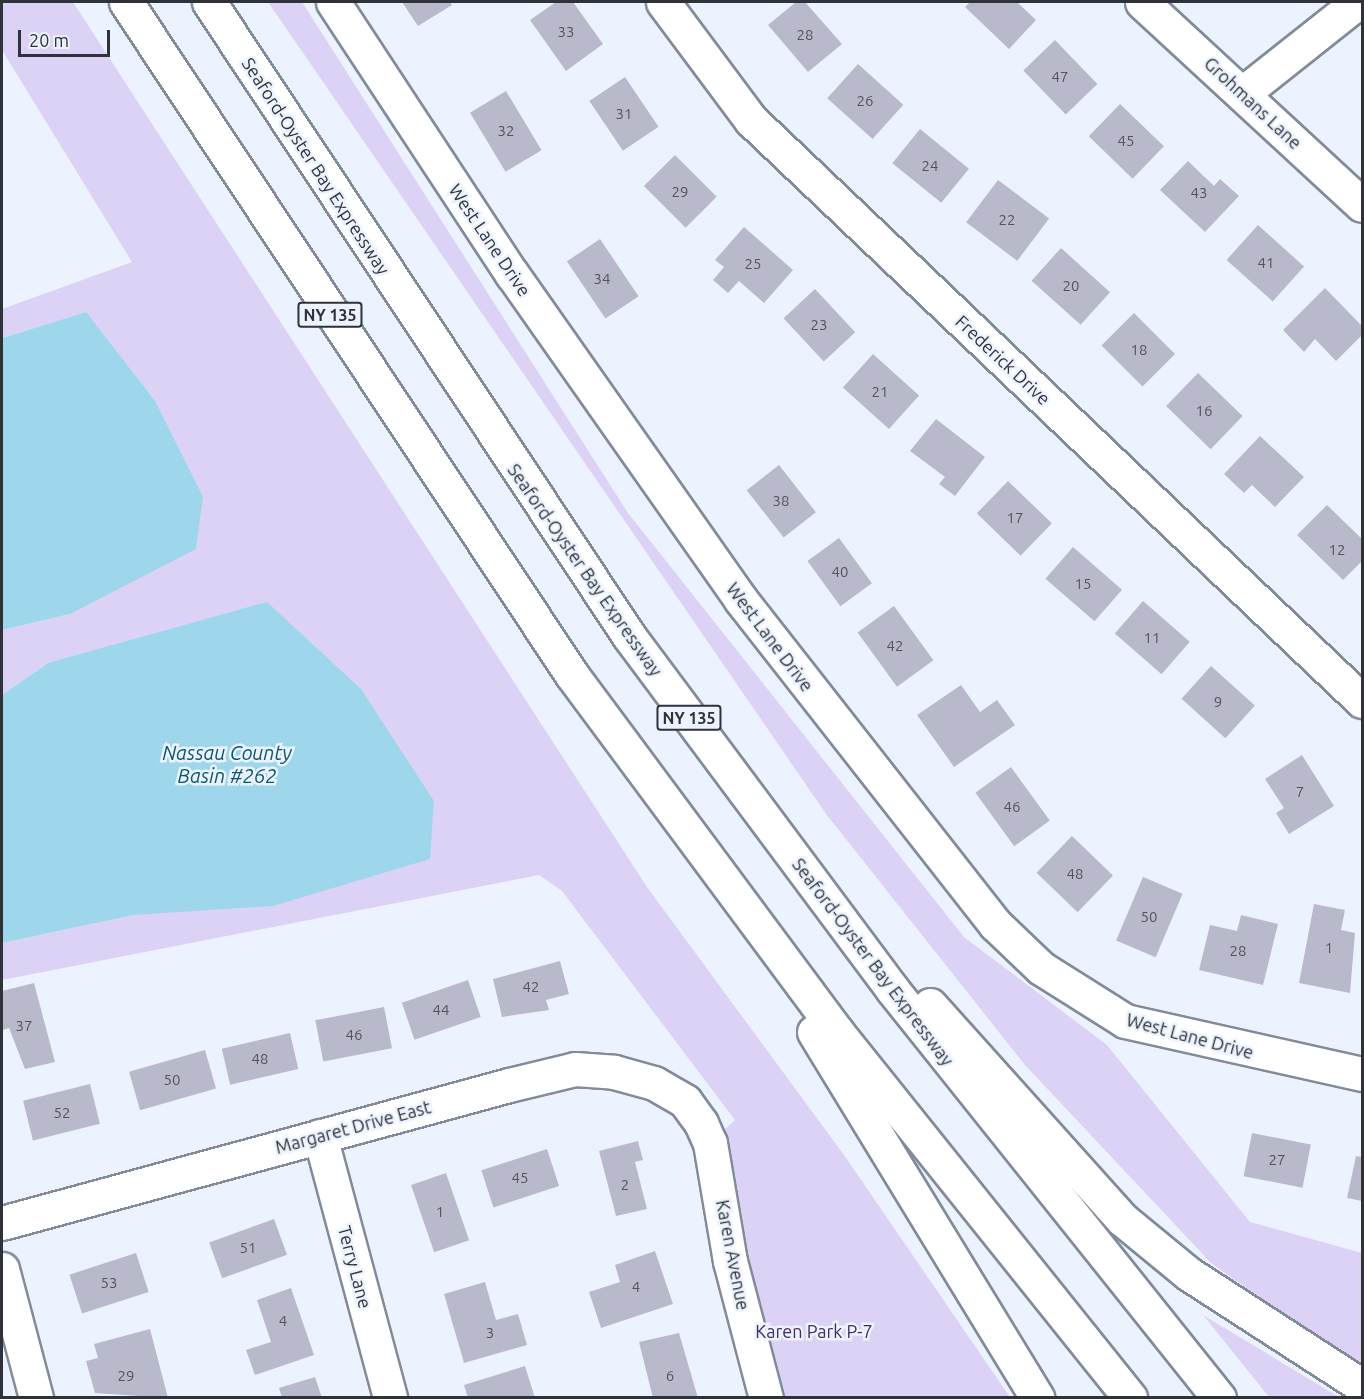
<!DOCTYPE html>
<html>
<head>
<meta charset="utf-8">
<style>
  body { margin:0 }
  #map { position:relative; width:1364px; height:1399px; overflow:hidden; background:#edf3fe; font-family:Ubuntu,sans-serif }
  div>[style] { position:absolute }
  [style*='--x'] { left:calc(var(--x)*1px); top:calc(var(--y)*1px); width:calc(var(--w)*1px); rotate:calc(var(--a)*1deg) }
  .green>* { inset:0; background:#dcd2f6 }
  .water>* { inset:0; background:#9ed7ec }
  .building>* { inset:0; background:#b8bacb; transform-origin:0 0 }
  .roads { filter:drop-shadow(2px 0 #828b9a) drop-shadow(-2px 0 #828b9a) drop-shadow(0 2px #828b9a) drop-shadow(0 -2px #828b9a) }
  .minor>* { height:33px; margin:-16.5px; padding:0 16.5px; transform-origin:16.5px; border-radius:16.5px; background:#fff }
  .tertiary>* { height:33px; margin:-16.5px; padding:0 16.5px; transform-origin:16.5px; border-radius:16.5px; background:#fff }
  .motorway>* { height:33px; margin:-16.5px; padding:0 16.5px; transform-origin:16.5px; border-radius:16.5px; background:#fff }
  span { translate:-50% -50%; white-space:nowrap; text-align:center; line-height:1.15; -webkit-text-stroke:5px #edf3fe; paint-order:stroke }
  .number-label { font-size:15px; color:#51545e }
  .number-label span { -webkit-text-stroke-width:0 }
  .shield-label span { padding:2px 4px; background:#edf3fe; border:2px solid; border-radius:4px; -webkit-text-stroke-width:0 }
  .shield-label { font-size:16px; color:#2f3239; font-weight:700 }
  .street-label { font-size:18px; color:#2f3239 }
  .park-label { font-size:18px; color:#422d65 }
  .water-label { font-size:20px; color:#0a586e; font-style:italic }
  .frame { position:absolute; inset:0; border:3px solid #2f3239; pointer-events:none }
  .scale { position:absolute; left:18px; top:30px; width:92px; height:27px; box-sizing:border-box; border:3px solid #2f3239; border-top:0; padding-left:8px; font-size:18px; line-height:21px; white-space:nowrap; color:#2f3239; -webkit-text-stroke:4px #edf3fe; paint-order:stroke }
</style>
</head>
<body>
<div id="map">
  <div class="green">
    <i style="clip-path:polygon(2px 2px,73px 2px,647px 887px,844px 1155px,1010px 1397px,766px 1397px,710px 1143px,735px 1120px,562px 891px,539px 875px,2px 980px,2px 943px,134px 915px,48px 663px,2px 695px,2px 630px,70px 614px,86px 312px,2px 338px,2px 309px,132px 262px,2px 50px)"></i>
    <i style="clip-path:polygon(268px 2px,302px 2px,628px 513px,964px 937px,1107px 1045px,1250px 1222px,1362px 1253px,1362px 1370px,1211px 1263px,1025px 1065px,826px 814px)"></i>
    <i style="clip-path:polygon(1203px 1315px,1339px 1397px,1269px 1397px)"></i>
  </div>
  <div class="water">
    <i style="clip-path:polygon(86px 312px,155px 401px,203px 497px,196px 549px,70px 614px,2px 630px,2px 338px)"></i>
    <i style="clip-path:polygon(267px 602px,361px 689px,434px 801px,430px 859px,273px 906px,134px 915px,2px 943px,2px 695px,48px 663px)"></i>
  </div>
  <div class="building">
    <i style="clip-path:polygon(402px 2px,450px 2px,452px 5px,418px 26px)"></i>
    <i style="clip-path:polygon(556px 2px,573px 2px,603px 44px,566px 71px,530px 20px)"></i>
    <i style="clip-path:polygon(796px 2px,805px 2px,842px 44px,808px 72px,768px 25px)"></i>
    <i style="clip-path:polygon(970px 2px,1017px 2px,1036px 20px,1009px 49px,965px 7px)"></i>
    <i style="left:1055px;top:40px;width:61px;height:44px;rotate:46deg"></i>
    <i style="left:858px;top:64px;width:61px;height:46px;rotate:42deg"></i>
    <i style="left:625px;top:77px;width:60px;height:43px;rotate:56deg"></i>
    <i style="left:506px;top:91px;width:69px;height:42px;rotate:59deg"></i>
    <i style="left:1120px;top:104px;width:61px;height:45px;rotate:44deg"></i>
    <i style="left:920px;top:129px;width:63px;height:44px;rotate:39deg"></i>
    <i style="left:675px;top:155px;width:59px;height:44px;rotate:45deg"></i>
    <i style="clip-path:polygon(1188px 161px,1214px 186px,1220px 179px,1239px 196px,1205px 232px,1160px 190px)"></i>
    <i style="left:998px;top:180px;width:64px;height:53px;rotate:37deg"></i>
    <i style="left:1258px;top:225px;width:62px;height:47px;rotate:42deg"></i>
    <i style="clip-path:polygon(744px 227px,793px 270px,764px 303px,739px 281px,728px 293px,713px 280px,724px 267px,715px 260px)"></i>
    <i style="left:600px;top:239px;width:69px;height:40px;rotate:56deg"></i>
    <i style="left:1061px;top:248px;width:66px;height:44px;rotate:42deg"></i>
    <i style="clip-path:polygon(1325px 288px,1362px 326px,1362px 335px,1336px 361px,1315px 339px,1304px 352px,1283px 330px)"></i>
    <i style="left:815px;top:289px;width:59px;height:43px;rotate:47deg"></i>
    <i style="left:1134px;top:313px;width:58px;height:46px;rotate:45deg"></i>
    <i style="left:873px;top:354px;width:62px;height:45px;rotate:42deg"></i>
    <i style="left:1198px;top:373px;width:62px;height:46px;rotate:44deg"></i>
    <i style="clip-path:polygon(936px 419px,985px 457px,955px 496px,939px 484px,945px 477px,910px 451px)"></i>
    <i style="clip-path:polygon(1260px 436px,1304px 477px,1275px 507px,1252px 485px,1244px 493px,1224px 474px)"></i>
    <i style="left:779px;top:465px;width:60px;height:41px;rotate:52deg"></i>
    <i style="left:1008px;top:481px;width:61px;height:45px;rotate:44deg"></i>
    <i style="clip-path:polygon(1327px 505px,1362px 539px,1362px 561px,1343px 580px,1297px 535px)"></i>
    <i style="left:839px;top:538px;width:56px;height:39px;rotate:54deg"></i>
    <i style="left:1073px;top:547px;width:65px;height:42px;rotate:41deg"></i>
    <i style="left:1143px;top:601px;width:62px;height:43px;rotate:41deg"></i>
    <i style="left:894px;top:606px;width:67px;height:45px;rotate:54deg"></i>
    <i style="left:1211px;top:666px;width:59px;height:44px;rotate:42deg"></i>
    <i style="clip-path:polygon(961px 685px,980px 712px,997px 700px,1015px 725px,954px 767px,917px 715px)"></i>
    <i style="clip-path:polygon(1302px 755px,1334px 806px,1289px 834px,1276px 813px,1284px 808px,1265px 779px)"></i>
    <i style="left:1011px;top:767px;width:66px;height:44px;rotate:54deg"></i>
    <i style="left:1072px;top:836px;width:57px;height:51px;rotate:44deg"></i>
    <i style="left:1143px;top:877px;width:43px;height:69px;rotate:23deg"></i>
    <i style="clip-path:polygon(1314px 904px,1345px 910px,1341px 930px,1355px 933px,1350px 993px,1299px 983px)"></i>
    <i style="clip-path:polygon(1241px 915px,1278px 924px,1263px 985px,1199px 970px,1210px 925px,1237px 931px)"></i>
    <i style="clip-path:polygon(560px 961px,569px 994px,546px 1000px,549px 1010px,502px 1017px,493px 979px)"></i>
    <i style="left:468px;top:980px;width:39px;height:70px;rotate:71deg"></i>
    <i style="clip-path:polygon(34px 983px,55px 1062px,25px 1069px,9px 1028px,3px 1030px,2px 991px)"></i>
    <i style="left:384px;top:1007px;width:42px;height:70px;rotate:79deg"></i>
    <i style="left:290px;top:1033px;width:37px;height:70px;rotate:77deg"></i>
    <i style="left:205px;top:1050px;width:40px;height:79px;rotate:74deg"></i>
    <i style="left:90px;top:1084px;width:41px;height:69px;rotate:76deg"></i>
    <i style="left:1252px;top:1133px;width:60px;height:44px;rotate:11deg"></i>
    <i style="clip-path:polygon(638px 1141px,643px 1160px,635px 1162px,647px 1209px,616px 1216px,599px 1151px)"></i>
    <i style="left:547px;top:1149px;width:39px;height:69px;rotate:72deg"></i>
    <i style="clip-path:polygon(1356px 1156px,1362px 1157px,1362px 1201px,1347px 1198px)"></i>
    <i style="left:446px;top:1173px;width:71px;height:37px;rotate:71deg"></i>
    <i style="left:274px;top:1219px;width:38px;height:69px;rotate:70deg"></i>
    <i style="clip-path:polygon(655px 1251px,673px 1304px,601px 1328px,589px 1292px,620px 1282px,615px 1265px)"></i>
    <i style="left:136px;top:1253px;width:41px;height:70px;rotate:72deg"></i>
    <i style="clip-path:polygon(485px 1282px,496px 1320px,518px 1314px,527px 1345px,464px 1363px,444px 1294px)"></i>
    <i style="clip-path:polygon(291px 1288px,314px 1355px,255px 1375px,246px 1350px,271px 1342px,257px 1300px)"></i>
    <i style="clip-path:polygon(150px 1329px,168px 1398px,95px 1393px,86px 1361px,98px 1358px,94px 1344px)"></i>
    <i style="clip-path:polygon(679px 1333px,698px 1398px,653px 1398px,639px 1342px)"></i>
    <i style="clip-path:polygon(525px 1366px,535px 1398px,468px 1398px,464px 1385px)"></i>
    <i style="clip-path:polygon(315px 1377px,322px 1398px,282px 1398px,279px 1388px)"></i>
  </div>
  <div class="roads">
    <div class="minor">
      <i style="--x:333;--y:2;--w:326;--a:56.7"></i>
      <i style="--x:512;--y:274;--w:398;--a:54.9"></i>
      <i style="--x:741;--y:600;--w:412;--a:51.9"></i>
      <i style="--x:995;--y:924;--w:64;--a:43.7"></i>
      <i style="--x:1041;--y:968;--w:99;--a:32.2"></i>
      <i style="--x:1125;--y:1021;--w:243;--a:12.6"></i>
      <i style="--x:663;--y:2;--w:147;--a:53.3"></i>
      <i style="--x:751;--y:120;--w:843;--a:43.56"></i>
      <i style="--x:1243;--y:93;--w:147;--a:-38.4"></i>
      <i style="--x:320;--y:1136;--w:271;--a:75"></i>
      <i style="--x:2;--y:1223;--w:525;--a:-15.23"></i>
      <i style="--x:509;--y:1085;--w:68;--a:-13.6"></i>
      <i style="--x:575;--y:1069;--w:39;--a:4"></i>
      <i style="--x:614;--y:1072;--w:41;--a:15.4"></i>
      <i style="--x:654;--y:1083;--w:36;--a:30"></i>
      <i style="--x:685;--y:1101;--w:27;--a:54"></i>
      <i style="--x:701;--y:1123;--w:22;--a:66"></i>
      <i style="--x:710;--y:1143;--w:120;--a:80.4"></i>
      <i style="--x:730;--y:1261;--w:142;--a:75.3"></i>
      <i style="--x:2;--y:1269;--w:133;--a:75.2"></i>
    </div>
    <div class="tertiary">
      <i style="--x:1142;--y:2;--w:299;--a:42.7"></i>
    </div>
    <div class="motorway">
      <i style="--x:126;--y:2;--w:807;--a:56.47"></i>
      <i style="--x:572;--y:675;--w:445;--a:53.4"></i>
      <i style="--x:837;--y:1032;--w:469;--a:51.3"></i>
      <i style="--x:209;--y:2;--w:760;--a:56.48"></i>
      <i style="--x:629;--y:636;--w:440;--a:53.3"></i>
      <i style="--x:892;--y:989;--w:524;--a:51.36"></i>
      <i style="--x:930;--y:1005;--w:288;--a:48.1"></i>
      <i style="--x:1122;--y:1219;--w:87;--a:39.4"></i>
      <i style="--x:1189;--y:1274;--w:206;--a:32.9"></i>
      <i style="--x:814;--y:1032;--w:429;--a:58.6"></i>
    </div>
  </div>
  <div class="number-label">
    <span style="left:566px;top:32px">33</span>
    <span style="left:805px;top:35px">28</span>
    <span style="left:1060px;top:77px">47</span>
    <span style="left:865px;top:101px">26</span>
    <span style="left:624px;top:114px">31</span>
    <span style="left:506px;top:131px">32</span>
    <span style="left:1126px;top:141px">45</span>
    <span style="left:930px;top:166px">24</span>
    <span style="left:680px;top:192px">29</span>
    <span style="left:1199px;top:193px">43</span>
    <span style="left:1007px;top:220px">22</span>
    <span style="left:1266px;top:263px">41</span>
    <span style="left:753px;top:264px">25</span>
    <span style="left:602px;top:279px">34</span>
    <span style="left:1071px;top:286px">20</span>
    <span style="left:819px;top:325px">23</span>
    <span style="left:1139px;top:350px">18</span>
    <span style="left:880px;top:392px">21</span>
    <span style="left:1204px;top:411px">16</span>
    <span style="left:781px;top:501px">38</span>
    <span style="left:1015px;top:518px">17</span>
    <span style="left:1337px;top:550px">12</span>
    <span style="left:840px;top:572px">40</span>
    <span style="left:1083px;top:584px">15</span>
    <span style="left:1152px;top:638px">11</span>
    <span style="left:895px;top:646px">42</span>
    <span style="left:1218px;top:702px">9</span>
    <span style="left:1300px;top:792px">7</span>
    <span style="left:1012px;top:807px">46</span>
    <span style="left:1075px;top:874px">48</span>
    <span style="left:1149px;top:917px">50</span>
    <span style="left:1329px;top:948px">1</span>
    <span style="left:1238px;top:951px">28</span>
    <span style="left:531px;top:987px">42</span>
    <span style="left:441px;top:1010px">44</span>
    <span style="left:24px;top:1026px">37</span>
    <span style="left:354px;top:1035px">46</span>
    <span style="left:260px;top:1059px">48</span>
    <span style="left:172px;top:1080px">50</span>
    <span style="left:62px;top:1113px">52</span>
    <span style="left:1277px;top:1160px">27</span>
    <span style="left:520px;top:1178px">45</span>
    <span style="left:625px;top:1185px">2</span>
    <span style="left:440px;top:1212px">1</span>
    <span style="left:248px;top:1248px">51</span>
    <span style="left:109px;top:1283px">53</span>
    <span style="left:636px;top:1287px">4</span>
    <span style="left:283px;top:1321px">4</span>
    <span style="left:490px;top:1333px">3</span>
    <span style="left:126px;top:1376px">29</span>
    <span style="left:670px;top:1376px">6</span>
  </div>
  <div class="shield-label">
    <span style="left:330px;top:315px">NY 135</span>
    <span style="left:689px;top:718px">NY 135</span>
  </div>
  <div class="street-label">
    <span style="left:1253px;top:103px;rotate:43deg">Grohmans Lane</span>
    <span style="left:316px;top:166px;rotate:57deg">Seaford-Oyster Bay Expressway</span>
    <span style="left:490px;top:240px;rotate:56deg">West Lane Drive</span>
    <span style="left:1003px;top:360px;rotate:43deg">Frederick Drive</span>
    <span style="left:585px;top:570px;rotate:55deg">Seaford-Oyster Bay Expressway</span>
    <span style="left:770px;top:637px;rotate:53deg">West Lane Drive</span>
    <span style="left:873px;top:962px;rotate:53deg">Seaford-Oyster Bay Expressway</span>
    <span style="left:1190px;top:1036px;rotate:15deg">West Lane Drive</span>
    <span style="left:353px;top:1127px;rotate:-15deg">Margaret Drive East</span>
    <span style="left:733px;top:1255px;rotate:79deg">Karen Avenue</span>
    <span style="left:355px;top:1267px;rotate:75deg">Terry Lane</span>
  </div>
  <div class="park-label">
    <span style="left:814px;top:1331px">Karen Park P-7</span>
  </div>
  <div class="water-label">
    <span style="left:227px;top:764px">Nassau County<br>Basin #262</span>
  </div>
  <div class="frame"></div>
  <div class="scale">20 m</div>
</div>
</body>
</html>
